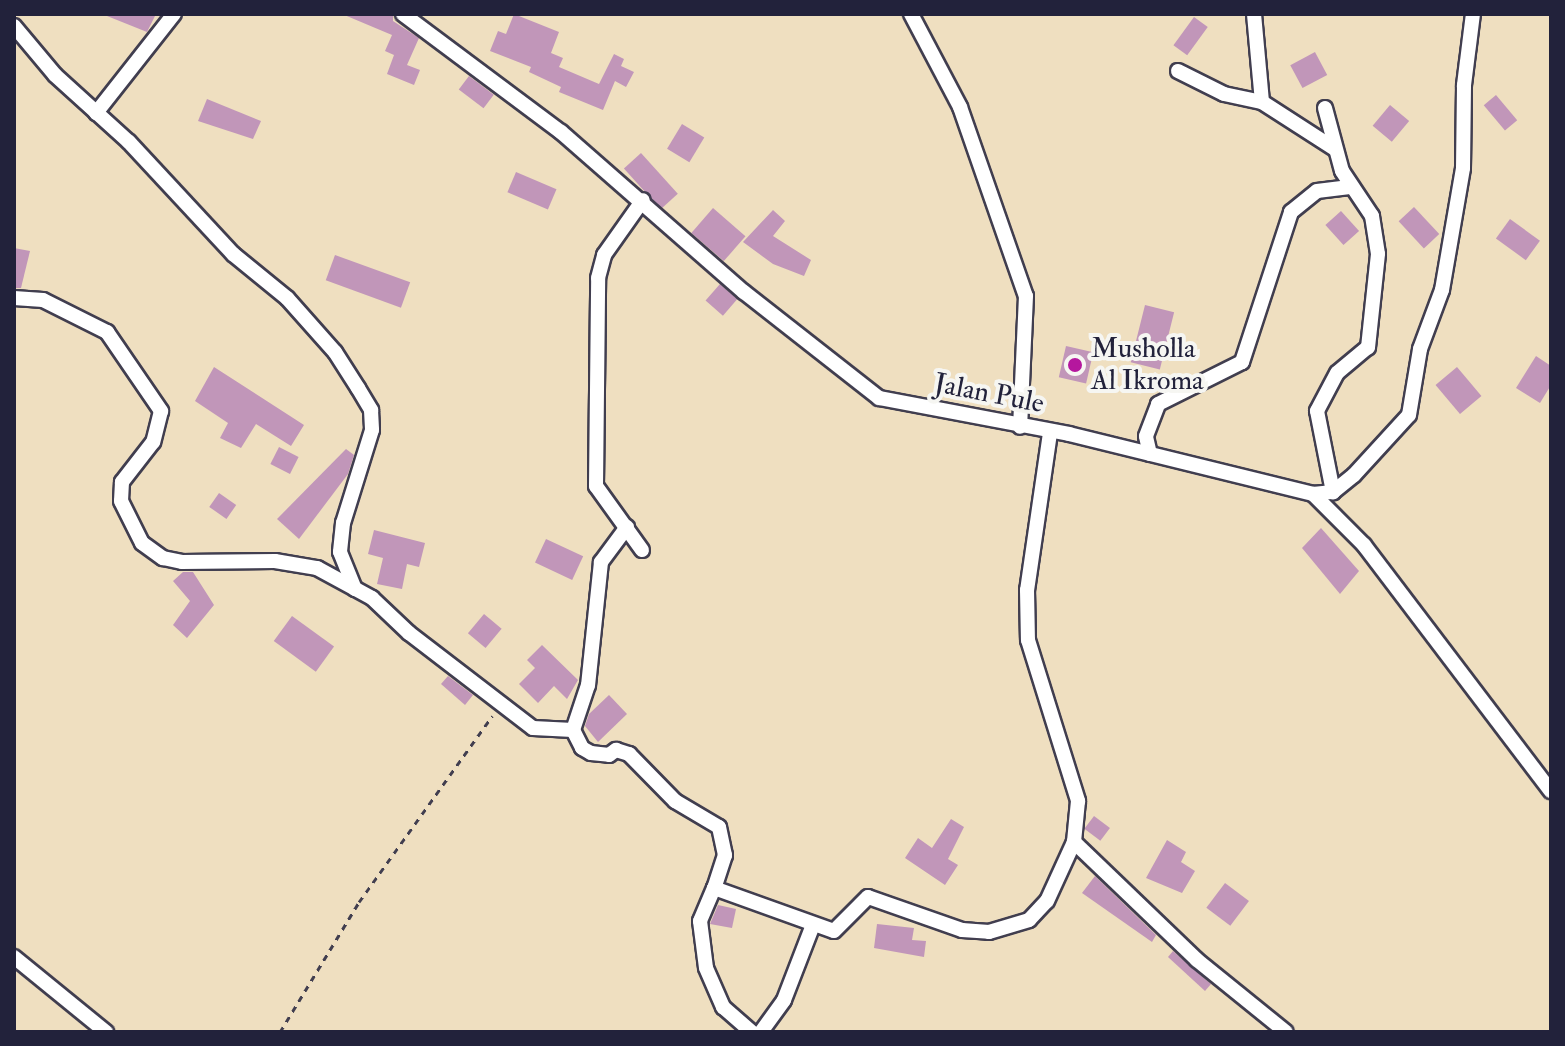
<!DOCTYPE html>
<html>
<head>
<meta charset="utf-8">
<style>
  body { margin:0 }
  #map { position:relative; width:1565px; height:1046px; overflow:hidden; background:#efdfc0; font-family:"IM FELL Double Pica",serif }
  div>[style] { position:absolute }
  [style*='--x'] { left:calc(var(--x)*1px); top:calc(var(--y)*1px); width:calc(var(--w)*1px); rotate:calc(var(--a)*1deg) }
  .building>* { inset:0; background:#c196b9; transform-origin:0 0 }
  .path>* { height:3px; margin-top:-1.5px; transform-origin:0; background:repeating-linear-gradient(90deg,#413e4f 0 6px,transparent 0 12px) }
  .roads { filter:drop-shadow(2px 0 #413e4f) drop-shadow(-2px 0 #413e4f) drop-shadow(0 2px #413e4f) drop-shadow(0 -2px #413e4f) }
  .street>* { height:14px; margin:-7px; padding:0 7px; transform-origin:7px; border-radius:7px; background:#fff }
  .dots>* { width:22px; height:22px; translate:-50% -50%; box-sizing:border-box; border:4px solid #f6f6f2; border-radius:50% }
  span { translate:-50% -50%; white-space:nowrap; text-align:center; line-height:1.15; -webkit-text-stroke:8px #f6f6f2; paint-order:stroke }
  .poi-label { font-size:28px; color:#22223b }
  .left { translate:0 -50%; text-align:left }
  .street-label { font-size:28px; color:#22223b }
  .frame { position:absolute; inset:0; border:16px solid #22223b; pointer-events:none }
</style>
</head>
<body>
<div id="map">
  <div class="building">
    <i style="clip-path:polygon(102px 14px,156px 14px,147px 32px)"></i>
    <i style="clip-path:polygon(342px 14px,393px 14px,393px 21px,419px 38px,407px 65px,420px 70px,414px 85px,387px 74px,394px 55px,385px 51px,392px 35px)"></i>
    <i style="clip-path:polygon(514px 14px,559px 32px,551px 53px,563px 58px,559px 67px,599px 84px,614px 54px,624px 59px,621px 66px,634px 72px,626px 87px,615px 81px,603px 110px,559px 92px,561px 87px,529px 72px,531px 67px,490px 51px,498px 31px,506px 34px)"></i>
    <i style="left:1194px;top:17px;width:17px;height:35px;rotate:36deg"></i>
    <i style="left:1315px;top:52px;width:26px;height:28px;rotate:62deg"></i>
    <i style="left:469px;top:76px;width:31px;height:17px;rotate:37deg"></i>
    <i style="left:1496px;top:95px;width:33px;height:16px;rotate:50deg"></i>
    <i style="clip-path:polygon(207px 99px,261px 121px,253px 139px,198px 121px)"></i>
    <i style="left:1390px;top:105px;width:25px;height:27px;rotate:40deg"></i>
    <i style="left:682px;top:124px;width:26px;height:29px;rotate:31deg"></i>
    <i style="left:641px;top:153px;width:55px;height:23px;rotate:48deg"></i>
    <i style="left:516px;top:172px;width:44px;height:22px;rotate:23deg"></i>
    <i style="left:1414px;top:207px;width:37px;height:21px;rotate:47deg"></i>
    <i style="left:713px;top:208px;width:43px;height:33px;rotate:41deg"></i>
    <i style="clip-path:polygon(773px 210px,785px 221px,773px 236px,811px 260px,804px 276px,773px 264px,743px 242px)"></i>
    <i style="left:1341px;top:211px;width:27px;height:21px;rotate:48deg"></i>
    <i style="left:1510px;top:219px;width:37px;height:24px;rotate:36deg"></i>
    <i style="clip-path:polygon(14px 248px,30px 251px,21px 288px,14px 288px)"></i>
    <i style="left:335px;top:255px;width:80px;height:27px;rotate:20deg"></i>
    <i style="left:720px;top:284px;width:23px;height:22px;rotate:41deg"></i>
    <i style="left:1145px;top:305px;width:30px;height:59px;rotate:14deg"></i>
    <i style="left:1066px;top:346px;width:28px;height:32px;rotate:13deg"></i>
    <i style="clip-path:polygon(1536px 356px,1551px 366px,1551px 385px,1540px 403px,1516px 388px)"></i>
    <i style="clip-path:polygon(214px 367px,304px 425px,291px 446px,256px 424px,241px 448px,220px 438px,228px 423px,195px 401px)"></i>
    <i style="left:1457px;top:367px;width:38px;height:28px;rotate:50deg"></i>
    <i style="left:279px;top:447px;width:22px;height:19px;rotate:27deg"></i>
    <i style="clip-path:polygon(346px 449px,354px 455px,348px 474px,299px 539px,277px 519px)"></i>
    <i style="left:219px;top:493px;width:21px;height:17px;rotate:35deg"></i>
    <i style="clip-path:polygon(1321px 528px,1359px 571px,1340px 594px,1302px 548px)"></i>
    <i style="clip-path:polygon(374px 530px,425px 543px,419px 567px,407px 564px,402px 589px,377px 584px,383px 558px,368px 554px)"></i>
    <i style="left:546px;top:539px;width:41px;height:26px;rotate:25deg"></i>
    <i style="clip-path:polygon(183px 572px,193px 572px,214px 605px,187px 638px,173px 625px,190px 601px,173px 581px)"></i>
    <i style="left:484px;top:614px;width:23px;height:25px;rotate:40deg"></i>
    <i style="left:292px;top:616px;width:52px;height:31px;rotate:36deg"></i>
    <i style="clip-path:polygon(542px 645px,578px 680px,567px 699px,554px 686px,538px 703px,519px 684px,535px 668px,527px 660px)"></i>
    <i style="clip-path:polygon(448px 676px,473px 695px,465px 705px,441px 684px)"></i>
    <i style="clip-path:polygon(609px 695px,627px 714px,598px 742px,585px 726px,589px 714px)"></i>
    <i style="left:1094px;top:816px;width:20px;height:16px;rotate:37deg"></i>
    <i style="clip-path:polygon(951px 819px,964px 827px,948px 859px,958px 865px,945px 885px,905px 858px,918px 838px,932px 848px)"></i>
    <i style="clip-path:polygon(1167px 840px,1186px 852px,1181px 862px,1195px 871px,1182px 893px,1146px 878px)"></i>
    <i style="clip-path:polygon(1095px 876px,1156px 935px,1152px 942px,1082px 893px)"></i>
    <i style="left:1225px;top:883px;width:30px;height:31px;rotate:37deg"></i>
    <i style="clip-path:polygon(718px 905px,736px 909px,732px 928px,710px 924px)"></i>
    <i style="clip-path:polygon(877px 924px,914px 928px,912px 940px,926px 941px,924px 957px,874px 948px)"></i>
    <i style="clip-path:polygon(1173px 951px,1211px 984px,1205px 991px,1168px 957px)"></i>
  </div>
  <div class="path">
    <i style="--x:280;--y:1032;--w:152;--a:-58.7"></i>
    <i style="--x:359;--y:902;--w:229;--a:-54.4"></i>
  </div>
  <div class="roads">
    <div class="street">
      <i style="--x:403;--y:14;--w:197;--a:36.8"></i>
      <i style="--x:561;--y:132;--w:243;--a:41.2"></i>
      <i style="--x:744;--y:292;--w:172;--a:38.1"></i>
      <i style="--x:879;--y:398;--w:193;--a:10.7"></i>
      <i style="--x:1069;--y:434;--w:251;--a:13.8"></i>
      <i style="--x:1313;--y:494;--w:72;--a:45"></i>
      <i style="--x:1364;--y:545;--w:309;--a:52.8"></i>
      <i style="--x:911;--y:14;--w:105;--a:62.2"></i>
      <i style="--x:960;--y:107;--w:200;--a:70.8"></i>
      <i style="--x:1026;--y:296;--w:131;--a:92.6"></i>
      <i style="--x:1254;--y:14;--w:88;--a:84.8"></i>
      <i style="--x:14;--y:26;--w:64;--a:50.1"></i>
      <i style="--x:55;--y:75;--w:100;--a:42.2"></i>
      <i style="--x:129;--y:142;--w:153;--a:47.1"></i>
      <i style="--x:233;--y:254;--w:70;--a:39.2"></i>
      <i style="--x:287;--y:298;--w:72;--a:48.4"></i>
      <i style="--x:335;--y:352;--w:43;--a:57.4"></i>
      <i style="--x:358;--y:388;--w:26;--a:59"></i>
      <i style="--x:371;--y:410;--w:20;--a:87"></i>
      <i style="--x:372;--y:430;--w:97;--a:107.3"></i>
      <i style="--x:343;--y:523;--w:29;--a:96"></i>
      <i style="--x:340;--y:552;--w:40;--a:68"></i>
      <i style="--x:1178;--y:71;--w:51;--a:26.6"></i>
      <i style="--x:1224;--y:94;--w:39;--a:12"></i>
      <i style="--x:1262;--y:102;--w:87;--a:32.8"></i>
      <i style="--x:1325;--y:108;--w:65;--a:74.9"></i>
      <i style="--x:1342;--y:171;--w:54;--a:56.3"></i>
      <i style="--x:1372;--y:216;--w:38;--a:81"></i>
      <i style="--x:1378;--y:254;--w:94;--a:96.1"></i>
      <i style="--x:1368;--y:347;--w:40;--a:140"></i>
      <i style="--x:1337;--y:373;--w:43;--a:117.8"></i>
      <i style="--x:1317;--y:411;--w:83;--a:78.8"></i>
      <i style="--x:96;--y:113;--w:126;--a:-51.8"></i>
      <i style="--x:14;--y:298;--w:29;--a:4"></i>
      <i style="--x:43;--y:300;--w:72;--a:26.6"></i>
      <i style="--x:107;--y:332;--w:96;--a:55.6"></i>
      <i style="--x:161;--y:411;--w:32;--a:104"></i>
      <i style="--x:153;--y:442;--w:51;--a:127.8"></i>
      <i style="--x:122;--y:482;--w:19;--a:93"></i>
      <i style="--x:121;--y:501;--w:47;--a:63.4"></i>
      <i style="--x:142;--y:543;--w:26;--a:36"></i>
      <i style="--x:163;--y:558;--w:19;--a:12"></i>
      <i style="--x:182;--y:562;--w:93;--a:-0.6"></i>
      <i style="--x:275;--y:561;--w:43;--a:9.5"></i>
      <i style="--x:317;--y:568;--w:63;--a:28.6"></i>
      <i style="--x:372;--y:598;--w:51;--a:43.4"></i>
      <i style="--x:409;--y:633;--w:156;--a:37.5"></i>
      <i style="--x:533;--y:728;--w:40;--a:2.9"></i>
      <i style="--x:1050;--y:433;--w:159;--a:98.3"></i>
      <i style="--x:1027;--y:590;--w:50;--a:88.9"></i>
      <i style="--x:1028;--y:640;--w:169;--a:72.7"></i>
      <i style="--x:1078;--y:801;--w:41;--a:95.6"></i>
      <i style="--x:1074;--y:842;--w:170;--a:43.8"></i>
      <i style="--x:1197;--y:960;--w:114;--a:39"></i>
      <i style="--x:1150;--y:454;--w:18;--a:-103"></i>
      <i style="--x:1146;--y:436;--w:34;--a:-69"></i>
      <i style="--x:1158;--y:404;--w:94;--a:-26.6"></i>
      <i style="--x:1242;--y:362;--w:158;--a:-71.9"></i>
      <i style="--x:1291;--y:212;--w:33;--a:-39"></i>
      <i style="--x:1317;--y:191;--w:35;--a:-7"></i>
      <i style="--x:1313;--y:494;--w:20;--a:-6"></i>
      <i style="--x:1333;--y:492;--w:27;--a:-39"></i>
      <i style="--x:1354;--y:475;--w:81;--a:-47.5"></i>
      <i style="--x:1409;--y:415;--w:67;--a:-80.5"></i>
      <i style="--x:1420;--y:349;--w:63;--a:-69.6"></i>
      <i style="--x:1442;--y:290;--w:124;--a:-80.2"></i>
      <i style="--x:1463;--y:168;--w:83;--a:-89.3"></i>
      <i style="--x:1464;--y:85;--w:72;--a:-82.8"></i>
      <i style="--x:627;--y:527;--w:44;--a:126.6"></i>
      <i style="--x:601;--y:562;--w:124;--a:96"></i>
      <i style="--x:588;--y:685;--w:47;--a:108.4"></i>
      <i style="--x:573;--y:730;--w:20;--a:63"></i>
      <i style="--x:582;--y:748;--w:10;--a:29"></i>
      <i style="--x:591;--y:753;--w:18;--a:6"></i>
      <i style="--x:609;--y:755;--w:9;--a:-36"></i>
      <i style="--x:616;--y:750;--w:14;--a:17"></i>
      <i style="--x:629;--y:754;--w:66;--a:45.6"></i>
      <i style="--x:675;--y:801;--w:51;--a:30.6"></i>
      <i style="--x:719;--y:827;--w:29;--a:78"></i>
      <i style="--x:725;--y:855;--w:35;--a:108"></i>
      <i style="--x:714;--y:888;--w:127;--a:19.7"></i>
      <i style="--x:834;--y:931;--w:48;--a:-45"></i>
      <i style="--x:868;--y:897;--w:100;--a:19.3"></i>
      <i style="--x:962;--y:930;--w:27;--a:4"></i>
      <i style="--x:989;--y:932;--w:42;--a:-16.7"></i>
      <i style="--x:1029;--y:920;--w:26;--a:-47"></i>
      <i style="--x:1047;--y:901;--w:65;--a:-65.4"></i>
      <i style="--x:642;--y:550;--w:79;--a:-125.7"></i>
      <i style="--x:596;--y:486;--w:208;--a:-89.4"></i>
      <i style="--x:598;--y:278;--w:24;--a:-75"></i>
      <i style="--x:604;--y:255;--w:67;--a:-54.7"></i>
      <i style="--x:714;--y:888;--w:36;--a:113"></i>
      <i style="--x:700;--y:921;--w:47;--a:82.7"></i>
      <i style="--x:706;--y:968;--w:43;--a:66.4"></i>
      <i style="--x:723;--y:1007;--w:38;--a:41"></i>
      <i style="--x:14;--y:957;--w:119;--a:39.2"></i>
      <i style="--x:761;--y:1032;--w:39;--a:-54"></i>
      <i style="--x:784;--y:1000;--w:80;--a:-68.9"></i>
    </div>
  </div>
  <div class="dots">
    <i style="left:1075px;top:365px;background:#b5179e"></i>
  </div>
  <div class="poi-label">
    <span class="left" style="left:1091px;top:365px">Musholla<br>Al Ikroma</span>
  </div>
  <div class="street-label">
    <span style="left:989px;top:394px;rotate:11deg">Jalan Pule</span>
  </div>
  <div class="frame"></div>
</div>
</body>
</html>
